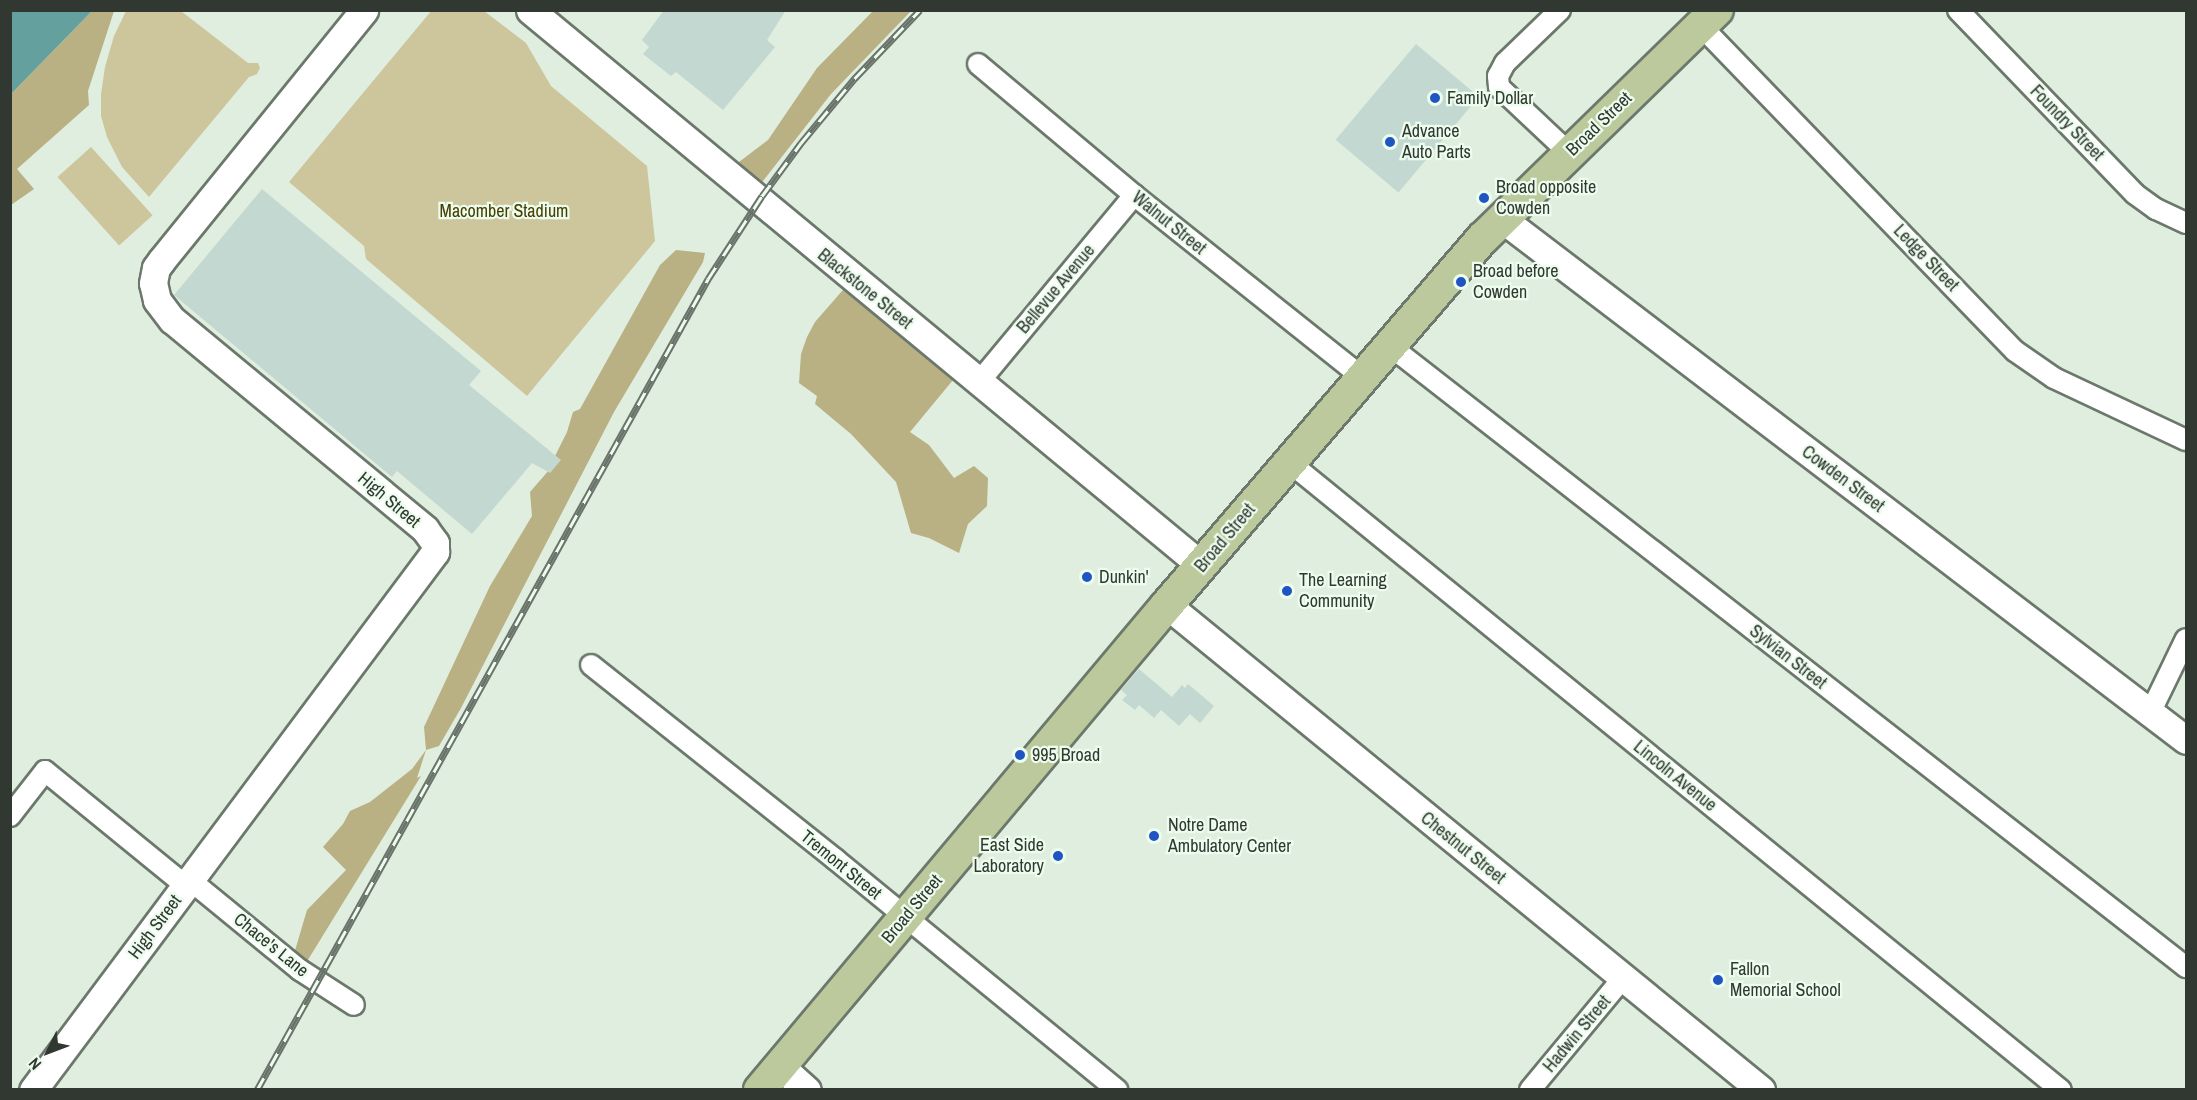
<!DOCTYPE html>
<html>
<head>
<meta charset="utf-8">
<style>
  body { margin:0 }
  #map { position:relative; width:2197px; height:1100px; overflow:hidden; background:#dfeedf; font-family:"Archivo Narrow",sans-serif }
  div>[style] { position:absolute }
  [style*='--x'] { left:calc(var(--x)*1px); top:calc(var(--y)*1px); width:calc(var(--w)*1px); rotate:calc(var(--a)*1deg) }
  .green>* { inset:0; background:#cdc69d; transform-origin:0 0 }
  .forest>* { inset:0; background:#b9b083 }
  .water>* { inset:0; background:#64a09d }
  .building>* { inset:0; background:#c3d8d0; transform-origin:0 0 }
  .roads { filter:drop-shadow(2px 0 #6b786b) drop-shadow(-2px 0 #6b786b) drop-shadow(0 2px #6b786b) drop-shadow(0 -2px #6b786b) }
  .street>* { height:20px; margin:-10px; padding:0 10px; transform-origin:10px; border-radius:10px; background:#fff }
  .secondary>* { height:27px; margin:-13.5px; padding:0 13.5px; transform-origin:13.5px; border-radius:13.5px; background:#fff }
  .primary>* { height:32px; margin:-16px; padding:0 16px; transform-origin:16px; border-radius:16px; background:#bcc99c }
  .rail>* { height:7px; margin-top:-3.5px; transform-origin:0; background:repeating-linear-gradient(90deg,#ecfced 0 14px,#6a736a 0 28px); box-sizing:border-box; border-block:2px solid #6a736a }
  .dots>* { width:16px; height:16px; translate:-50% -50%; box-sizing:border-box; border:3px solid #ecfced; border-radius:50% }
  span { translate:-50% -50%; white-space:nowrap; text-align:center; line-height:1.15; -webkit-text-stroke:4.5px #ecfced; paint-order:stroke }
  .poi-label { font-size:18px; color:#313731 }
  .left { translate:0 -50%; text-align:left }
  .right { translate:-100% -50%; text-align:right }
  .street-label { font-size:18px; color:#313731 }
  .park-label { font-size:18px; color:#483e02 }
  .frame { position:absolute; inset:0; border:12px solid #313731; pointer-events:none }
  .north { position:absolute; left:18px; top:1022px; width:60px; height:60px; -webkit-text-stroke:4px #ecfced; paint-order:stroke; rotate:228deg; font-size:16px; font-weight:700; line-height:24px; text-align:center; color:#313731 }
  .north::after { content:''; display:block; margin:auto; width:21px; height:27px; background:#313731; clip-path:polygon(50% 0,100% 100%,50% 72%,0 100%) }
</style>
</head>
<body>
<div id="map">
  <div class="green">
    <i style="clip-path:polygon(432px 10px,484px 11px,526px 43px,551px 86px,647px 166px,655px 241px,527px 396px,366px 259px,364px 246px,289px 182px)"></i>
    <i style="clip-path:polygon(126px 11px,181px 11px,248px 63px,258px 63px,260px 68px,257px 74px,249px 77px,149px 197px,122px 167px,107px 137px,101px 116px,101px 94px,105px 67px,114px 36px)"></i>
    <i style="left:91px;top:147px;width:92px;height:45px;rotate:48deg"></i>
  </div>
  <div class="forest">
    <i style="clip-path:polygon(92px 11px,114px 11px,88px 91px,89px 105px,17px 169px,34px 189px,11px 205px,11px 94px)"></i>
    <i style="clip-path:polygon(873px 11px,911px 11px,831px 94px,759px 186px,739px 162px,768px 140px,817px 68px)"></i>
    <i style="clip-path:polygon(676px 250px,705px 253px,703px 262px,614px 412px,461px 708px,439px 746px,426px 750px,417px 778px,421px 776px,306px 963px,294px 954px,307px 910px,346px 870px,323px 847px,343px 824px,350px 811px,370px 802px,412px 769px,426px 750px,424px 727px,490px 586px,532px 516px,530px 492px,556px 462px,555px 456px,567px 432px,573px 412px,580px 409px,660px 265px)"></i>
    <i style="clip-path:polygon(856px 275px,957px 358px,948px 377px,953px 380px,910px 432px,929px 445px,954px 478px,974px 466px,988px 478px,987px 506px,968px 524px,959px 553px,929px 538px,911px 533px,896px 482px,851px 434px,815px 404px,817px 396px,799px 383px,801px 354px,807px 337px,815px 322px)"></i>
  </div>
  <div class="water">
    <i style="clip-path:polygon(11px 10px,92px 11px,11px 94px,10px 11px)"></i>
  </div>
  <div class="building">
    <i style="clip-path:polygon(664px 10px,786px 10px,767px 40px,775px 47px,723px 110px,676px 72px,671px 76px,643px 54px,649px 47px,642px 40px)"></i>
    <i style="left:1416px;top:44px;width:82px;height:125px;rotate:40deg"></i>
    <i style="clip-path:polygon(262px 189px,481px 371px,469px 385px,561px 460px,550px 473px,532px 463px,472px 534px,397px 471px,392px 477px,174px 295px)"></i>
    <i style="clip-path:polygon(1139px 669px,1172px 697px,1182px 685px,1185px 688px,1188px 684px,1214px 706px,1200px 723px,1190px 714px,1179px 726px,1161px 710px,1154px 718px,1139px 705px,1135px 710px,1122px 700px,1127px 695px,1121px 690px)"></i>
  </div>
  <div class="roads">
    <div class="street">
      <i style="--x:1560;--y:10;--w:76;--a:136.1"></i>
      <i style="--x:1505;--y:63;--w:15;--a:118"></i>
      <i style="--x:1498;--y:76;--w:11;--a:85"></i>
      <i style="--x:1499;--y:87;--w:96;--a:43.3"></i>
      <i style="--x:1958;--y:10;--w:255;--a:46.1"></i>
      <i style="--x:2135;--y:194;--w:26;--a:36"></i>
      <i style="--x:2156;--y:209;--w:33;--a:25"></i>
      <i style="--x:1701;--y:26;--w:452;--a:46"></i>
      <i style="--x:2015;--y:351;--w:47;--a:34.7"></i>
      <i style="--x:2054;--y:378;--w:146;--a:25.2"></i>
      <i style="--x:978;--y:64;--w:204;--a:40"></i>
      <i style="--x:1134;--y:195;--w:292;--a:38.6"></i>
      <i style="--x:1390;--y:346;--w:1010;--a:37.96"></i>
      <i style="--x:979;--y:382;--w:243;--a:-50.3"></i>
      <i style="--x:1289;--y:462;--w:995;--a:39.13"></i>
      <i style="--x:591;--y:665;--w:312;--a:38.5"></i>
      <i style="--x:835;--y:859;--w:365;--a:39.3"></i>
      <i style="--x:2150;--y:713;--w:82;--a:-64.1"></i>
      <i style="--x:10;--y:816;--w:57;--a:-52.1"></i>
      <i style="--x:45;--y:771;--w:182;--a:39.2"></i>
      <i style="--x:190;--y:880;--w:142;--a:39.3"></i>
      <i style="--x:300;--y:970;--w:64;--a:32.9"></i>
      <i style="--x:1530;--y:1090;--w:146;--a:-50.3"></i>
    </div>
    <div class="secondary">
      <i style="--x:530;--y:10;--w:872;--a:39.6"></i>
      <i style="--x:1501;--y:218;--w:861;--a:37.31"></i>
      <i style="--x:1167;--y:605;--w:767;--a:39.23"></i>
      <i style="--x:780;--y:1066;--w:36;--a:42"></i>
      <i style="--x:33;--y:1090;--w:672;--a:-53.23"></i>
      <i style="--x:435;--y:552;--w:9;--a:-90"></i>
      <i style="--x:435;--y:543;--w:17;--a:-126"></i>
      <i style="--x:425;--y:529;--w:328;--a:-140.4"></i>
      <i style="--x:172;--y:320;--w:25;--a:-127"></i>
      <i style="--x:157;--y:300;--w:17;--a:-103"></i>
      <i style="--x:153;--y:283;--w:15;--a:-79"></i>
      <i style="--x:156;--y:268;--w:9;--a:-54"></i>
      <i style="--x:161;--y:261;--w:323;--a:-51"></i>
    </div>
    <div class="primary">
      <i style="--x:760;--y:1090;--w:633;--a:-50"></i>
      <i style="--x:1167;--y:605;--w:484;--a:-49.3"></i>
      <i style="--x:1483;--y:238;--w:327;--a:-44.3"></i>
    </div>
  </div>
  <div class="rail">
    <i style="--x:257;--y:1090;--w:928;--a:-60.92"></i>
    <i style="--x:708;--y:279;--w:99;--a:-57"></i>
    <i style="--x:762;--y:196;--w:66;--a:-53.7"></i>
    <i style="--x:801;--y:143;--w:85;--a:-50.3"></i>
    <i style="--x:855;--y:78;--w:94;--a:-46.3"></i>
  </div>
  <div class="dots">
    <i style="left:1435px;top:98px;background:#2054c2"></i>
    <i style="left:1390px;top:142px;background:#2054c2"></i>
    <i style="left:1484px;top:198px;background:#2054c2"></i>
    <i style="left:1461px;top:282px;background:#2054c2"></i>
    <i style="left:1087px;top:577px;background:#2054c2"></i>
    <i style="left:1287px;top:591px;background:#2054c2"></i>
    <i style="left:1020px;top:755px;background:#2054c2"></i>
    <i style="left:1154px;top:836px;background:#2054c2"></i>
    <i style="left:1058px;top:856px;background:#2054c2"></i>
    <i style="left:1718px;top:980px;background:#2054c2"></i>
  </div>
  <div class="poi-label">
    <span class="left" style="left:1447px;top:98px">Family Dollar</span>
    <span class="left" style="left:1402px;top:142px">Advance<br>Auto Parts</span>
    <span class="left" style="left:1496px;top:198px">Broad opposite<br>Cowden</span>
    <span class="left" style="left:1473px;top:282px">Broad before<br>Cowden</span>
    <span class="left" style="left:1099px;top:577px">Dunkin'</span>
    <span class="left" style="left:1299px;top:591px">The Learning<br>Community</span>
    <span class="left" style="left:1032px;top:755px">995 Broad</span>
    <span class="left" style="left:1168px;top:836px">Notre Dame<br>Ambulatory Center</span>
    <span class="right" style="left:1044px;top:856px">East Side<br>Laboratory</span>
    <span class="left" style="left:1730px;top:980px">Fallon<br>Memorial School</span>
  </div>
  <div class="street-label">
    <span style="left:2067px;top:123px;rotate:46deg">Foundry Street</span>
    <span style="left:1599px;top:124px;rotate:-44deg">Broad Street</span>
    <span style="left:1169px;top:223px;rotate:39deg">Walnut Street</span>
    <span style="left:1926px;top:258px;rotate:46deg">Ledge Street</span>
    <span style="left:865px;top:289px;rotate:39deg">Blackstone Street</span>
    <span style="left:1056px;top:289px;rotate:-50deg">Bellevue Avenue</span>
    <span style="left:1843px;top:479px;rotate:37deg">Cowden Street</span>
    <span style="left:389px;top:500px;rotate:40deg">High Street</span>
    <span style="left:1225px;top:538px;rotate:-50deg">Broad Street</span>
    <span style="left:1788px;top:657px;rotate:38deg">Sylvian Street</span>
    <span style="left:1675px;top:776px;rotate:39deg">Lincoln Avenue</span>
    <span style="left:1463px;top:848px;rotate:39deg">Chestnut Street</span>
    <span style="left:841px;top:865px;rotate:39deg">Tremont Street</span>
    <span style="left:912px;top:909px;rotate:-50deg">Broad Street</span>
    <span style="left:155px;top:927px;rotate:-53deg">High Street</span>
    <span style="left:271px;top:945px;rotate:39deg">Chace's Lane</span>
    <span style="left:1577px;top:1034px;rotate:-50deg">Hadwin Street</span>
  </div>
  <div class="park-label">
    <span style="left:504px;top:211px">Macomber Stadium</span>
  </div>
  <div class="frame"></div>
  <div class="north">N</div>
</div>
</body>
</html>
